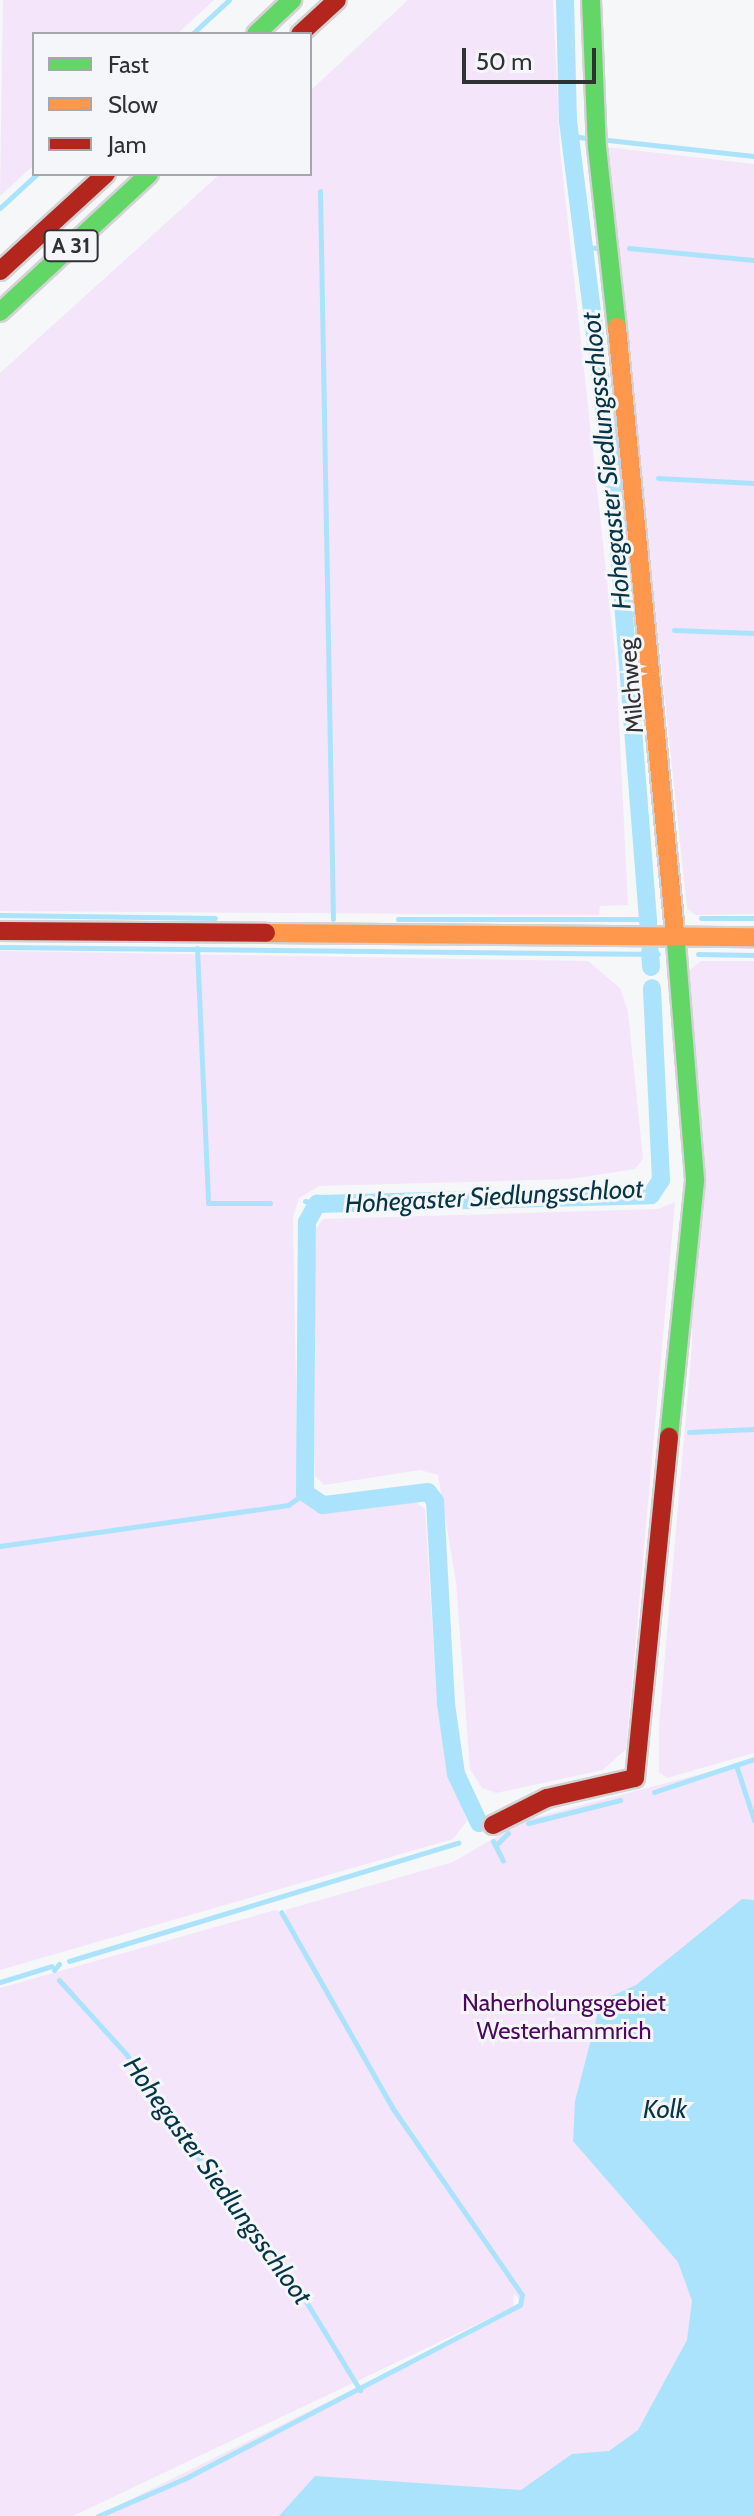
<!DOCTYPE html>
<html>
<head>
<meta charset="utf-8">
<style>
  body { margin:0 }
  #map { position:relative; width:754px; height:2516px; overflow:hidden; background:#f6f7f9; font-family:Cabin,sans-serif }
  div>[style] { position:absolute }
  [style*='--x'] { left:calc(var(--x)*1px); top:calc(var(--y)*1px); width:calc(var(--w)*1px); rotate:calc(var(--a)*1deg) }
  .green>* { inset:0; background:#f4e5fa }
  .water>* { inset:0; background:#ace3fc }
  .stream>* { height:5px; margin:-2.5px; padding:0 2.5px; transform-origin:2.5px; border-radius:2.5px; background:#ace3fc }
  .canal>* { height:18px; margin:-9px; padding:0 9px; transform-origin:9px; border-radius:9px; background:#ace3fc }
  .roads { filter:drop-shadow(2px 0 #d3d3d5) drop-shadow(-2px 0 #d3d3d5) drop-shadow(0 2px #d3d3d5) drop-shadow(0 -2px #d3d3d5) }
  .fast>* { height:18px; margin:-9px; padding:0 9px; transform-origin:9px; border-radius:9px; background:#63d668 }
  .slow>* { height:18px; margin:-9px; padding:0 9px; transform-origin:9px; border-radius:9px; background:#ff974d }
  .jam>* { height:18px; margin:-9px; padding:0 9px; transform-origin:9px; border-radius:9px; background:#b3261e }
  span { translate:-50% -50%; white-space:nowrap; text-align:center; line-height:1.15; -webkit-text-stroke:6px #f5f6fa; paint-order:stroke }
  .shield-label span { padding:2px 6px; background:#f5f6fa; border:2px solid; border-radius:6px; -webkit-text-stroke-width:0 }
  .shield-label { font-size:22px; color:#303132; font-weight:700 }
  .street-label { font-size:24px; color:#303132 }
  .park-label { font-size:24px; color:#4e065e }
  .water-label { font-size:26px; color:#053648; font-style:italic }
  .legend { position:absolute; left:32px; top:32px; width:280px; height:144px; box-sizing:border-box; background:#f5f6fa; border:2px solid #a6a7aa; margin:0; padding:10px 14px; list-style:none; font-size:24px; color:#303132 }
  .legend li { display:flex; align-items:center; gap:16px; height:40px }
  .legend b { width:40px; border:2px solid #a6a7aa }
  .scale { position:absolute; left:462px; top:48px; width:134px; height:36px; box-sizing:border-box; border:4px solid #303132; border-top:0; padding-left:10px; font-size:24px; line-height:28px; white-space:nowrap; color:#303132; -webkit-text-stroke:6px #f5f6fa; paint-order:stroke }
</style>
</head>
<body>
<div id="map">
  <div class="green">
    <i style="clip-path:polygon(3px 0,214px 0,177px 34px,34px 34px,34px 165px,0 196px)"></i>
    <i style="clip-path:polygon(408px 0,553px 0,560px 150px,616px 662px,628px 905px,600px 906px,599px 915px,0 911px,0 373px,220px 174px,310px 174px,310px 91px)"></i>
    <i style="clip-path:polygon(606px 147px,754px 164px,754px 914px,695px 915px,687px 908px)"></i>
    <i style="clip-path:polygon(0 951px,588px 961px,620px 988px,628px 1012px,643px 1159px,635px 1169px,571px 1179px,319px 1186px,299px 1198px,293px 1217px,298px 1494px,321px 1511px,412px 1499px,425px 1509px,437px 1703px,446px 1763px,467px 1821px,453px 1839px,0 1970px)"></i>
    <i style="clip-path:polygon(701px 961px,754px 961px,754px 1753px,667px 1778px,659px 1772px,659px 1725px,692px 1346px,690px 970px)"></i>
    <i style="clip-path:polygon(675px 1202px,626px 1749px,603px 1770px,496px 1793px,482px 1788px,470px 1769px,456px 1582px,438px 1475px,420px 1470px,324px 1485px,315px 1476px,315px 1230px,323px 1219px,658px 1209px)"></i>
    <i style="clip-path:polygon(754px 1760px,754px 2516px,97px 2516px,523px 2305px,514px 2293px,513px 2307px,73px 2516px,0 2516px,0 1988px,275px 1910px,287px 1915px,285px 1910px,453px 1862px,525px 1820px)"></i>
  </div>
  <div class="water">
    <i style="clip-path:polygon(742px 1899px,754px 1900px,754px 2516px,279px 2516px,315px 2476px,521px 2490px,572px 2454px,609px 2451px,638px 2430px,687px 2340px,692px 2301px,678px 2262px,573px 2141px,575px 2101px,601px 2001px,636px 1985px)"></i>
  </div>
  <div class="stream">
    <i style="--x:192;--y:34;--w:50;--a:-42.6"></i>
    <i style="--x:573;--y:136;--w:13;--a:9"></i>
    <i style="--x:608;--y:140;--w:147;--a:6.3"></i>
    <i style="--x:320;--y:191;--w:728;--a:88.98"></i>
    <i style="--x:0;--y:208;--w:50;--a:-42.6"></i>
    <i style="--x:585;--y:247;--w:12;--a:5"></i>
    <i style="--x:629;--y:248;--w:126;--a:5.5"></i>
    <i style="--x:613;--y:475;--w:12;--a:5"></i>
    <i style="--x:658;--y:478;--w:96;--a:3"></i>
    <i style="--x:674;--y:630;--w:80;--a:2.1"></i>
    <i style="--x:0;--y:915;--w:215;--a:0.8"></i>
    <i style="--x:701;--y:918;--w:53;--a:0"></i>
    <i style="--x:398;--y:919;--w:256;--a:0"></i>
    <i style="--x:0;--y:947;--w:658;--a:0.61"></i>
    <i style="--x:197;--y:948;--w:255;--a:87.5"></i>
    <i style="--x:208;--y:1203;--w:62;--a:0"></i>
    <i style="--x:698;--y:954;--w:56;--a:1"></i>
    <i style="--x:305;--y:1201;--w:12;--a:14"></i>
    <i style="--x:689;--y:1432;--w:65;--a:-2.6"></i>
    <i style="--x:0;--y:1546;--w:291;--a:-8.1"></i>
    <i style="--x:288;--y:1505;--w:21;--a:-35"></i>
    <i style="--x:736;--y:1765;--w:58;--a:71.9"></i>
    <i style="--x:654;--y:1792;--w:105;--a:-18.3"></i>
    <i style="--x:528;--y:1823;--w:95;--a:-14"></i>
    <i style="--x:493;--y:1841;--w:22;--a:63"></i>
    <i style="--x:496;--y:1845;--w:17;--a:-45"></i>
    <i style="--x:69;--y:1961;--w:407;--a:-16.9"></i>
    <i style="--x:54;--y:1970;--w:8;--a:-50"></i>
    <i style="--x:59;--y:1980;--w:100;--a:47.8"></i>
    <i style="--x:126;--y:2054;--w:194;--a:55.1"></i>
    <i style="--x:237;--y:2213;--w:61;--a:46.3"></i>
    <i style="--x:279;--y:2257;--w:156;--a:58.7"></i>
    <i style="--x:0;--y:1982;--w:54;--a:-17.1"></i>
    <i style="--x:98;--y:2516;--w:94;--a:-23.3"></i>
    <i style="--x:184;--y:2479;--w:378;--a:-27.4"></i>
    <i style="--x:520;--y:2305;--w:10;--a:-79"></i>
    <i style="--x:522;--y:2295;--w:229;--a:-124.7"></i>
    <i style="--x:392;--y:2107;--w:224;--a:-119.6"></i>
  </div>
  <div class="canal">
    <i style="--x:565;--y:0;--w:121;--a:88.6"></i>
    <i style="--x:568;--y:121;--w:357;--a:82.8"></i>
    <i style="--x:613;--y:475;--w:449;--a:85.5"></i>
    <i style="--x:650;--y:952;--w:15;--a:86"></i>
    <i style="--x:479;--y:1823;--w:54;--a:-115.1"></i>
    <i style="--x:456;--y:1774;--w:71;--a:-98.1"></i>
    <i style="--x:446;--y:1704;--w:203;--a:-93.1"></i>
    <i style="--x:435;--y:1501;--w:11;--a:-128"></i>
    <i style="--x:428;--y:1492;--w:106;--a:172.9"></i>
    <i style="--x:323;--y:1505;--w:22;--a:-146"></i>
    <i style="--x:305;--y:1493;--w:271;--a:-89.6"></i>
    <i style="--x:307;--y:1222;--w:21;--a:-61"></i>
    <i style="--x:317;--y:1204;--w:334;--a:-1.5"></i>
    <i style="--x:651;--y:1195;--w:18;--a:-56"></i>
    <i style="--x:661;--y:1180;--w:192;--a:-92.7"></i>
  </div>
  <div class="roads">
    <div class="fast">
      <i style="--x:591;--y:0;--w:147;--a:87.7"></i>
      <i style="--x:597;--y:147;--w:181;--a:83.7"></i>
      <i style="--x:256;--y:34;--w:50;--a:-43.4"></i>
      <i style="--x:0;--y:312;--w:203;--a:-42.8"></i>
      <i style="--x:669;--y:1437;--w:259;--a:-84.2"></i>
      <i style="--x:695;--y:1179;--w:247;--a:-94.6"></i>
    </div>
    <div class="slow">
      <i style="--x:617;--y:327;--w:609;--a:84.53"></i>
      <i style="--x:266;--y:933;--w:488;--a:0.5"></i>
    </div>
    <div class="jam">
      <i style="--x:300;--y:34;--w:50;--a:-42.6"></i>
      <i style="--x:0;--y:271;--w:144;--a:-42.5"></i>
      <i style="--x:0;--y:931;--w:266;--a:0.4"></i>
      <i style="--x:493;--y:1825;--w:60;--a:-26.6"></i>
      <i style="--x:547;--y:1798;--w:90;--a:-12.8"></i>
      <i style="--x:635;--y:1778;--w:343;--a:-84.3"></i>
    </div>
  </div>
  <div class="shield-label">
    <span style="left:71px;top:246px">A 31</span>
  </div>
  <div class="street-label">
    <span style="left:631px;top:686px;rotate:-95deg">Milchweg</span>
  </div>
  <div class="park-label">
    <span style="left:564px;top:2017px">Naherholungsgebiet<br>Westerhammrich</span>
  </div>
  <div class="water-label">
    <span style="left:607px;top:461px;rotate:-96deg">Hohegaster Siedlungsschloot</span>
    <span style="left:494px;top:1197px;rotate:-3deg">Hohegaster Siedlungsschloot</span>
    <span style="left:665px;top:2110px">Kolk</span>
    <span style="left:217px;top:2181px;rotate:54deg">Hohegaster Siedlungsschloot</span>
  </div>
  <ul class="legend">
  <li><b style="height:10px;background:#63d668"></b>Fast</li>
  <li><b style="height:10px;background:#ff974d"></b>Slow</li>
  <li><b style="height:10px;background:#b3261e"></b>Jam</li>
  </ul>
  <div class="scale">50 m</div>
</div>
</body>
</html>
